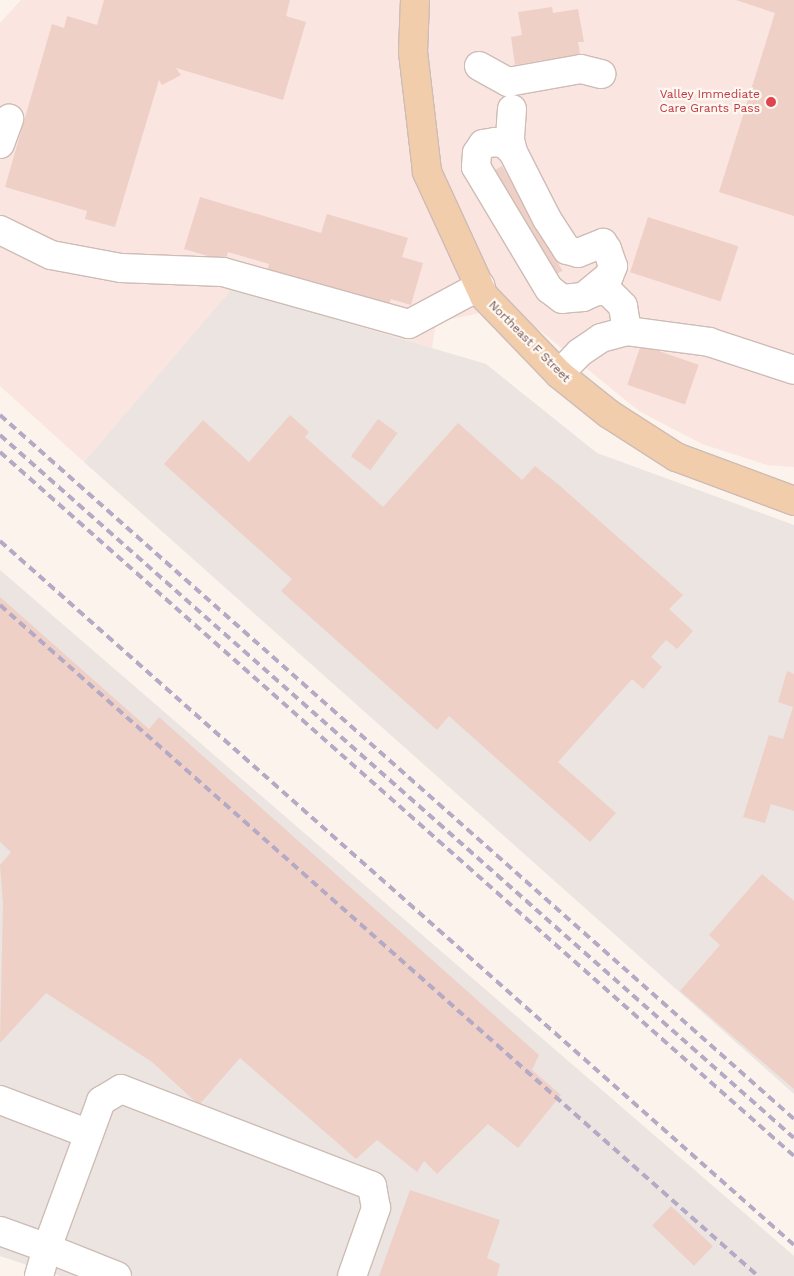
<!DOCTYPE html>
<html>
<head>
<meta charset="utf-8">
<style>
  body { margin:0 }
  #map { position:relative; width:794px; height:1276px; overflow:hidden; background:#fbf3ec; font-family:"Work Sans",sans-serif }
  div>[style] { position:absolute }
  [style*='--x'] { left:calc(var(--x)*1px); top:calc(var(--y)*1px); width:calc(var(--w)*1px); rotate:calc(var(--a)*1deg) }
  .commercial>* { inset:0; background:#fae5e1 }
  .industrial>* { inset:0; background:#ebe4e1 }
  .building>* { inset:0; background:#eed0c6; transform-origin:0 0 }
  .roads { filter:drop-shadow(1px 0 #cebcb5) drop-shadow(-1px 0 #cebcb5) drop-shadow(0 1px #cebcb5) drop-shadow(0 -1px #cebcb5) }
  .minor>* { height:28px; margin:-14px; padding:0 14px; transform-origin:14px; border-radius:14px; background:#fff }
  .major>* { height:28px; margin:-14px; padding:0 14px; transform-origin:14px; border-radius:14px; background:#f2cdac }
  .rail>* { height:4px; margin-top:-2px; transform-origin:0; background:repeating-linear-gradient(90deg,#b4aac5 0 8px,transparent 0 13px) }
  .dots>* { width:14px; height:14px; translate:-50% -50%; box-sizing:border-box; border:2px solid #fef7f2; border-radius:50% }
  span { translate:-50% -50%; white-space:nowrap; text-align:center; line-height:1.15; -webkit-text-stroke:4.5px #fef7f2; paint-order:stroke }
  .health-label { font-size:12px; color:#be3a42 }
  .right { translate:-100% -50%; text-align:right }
  .street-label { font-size:12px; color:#745851 }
</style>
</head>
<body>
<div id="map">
  <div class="commercial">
    <i style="clip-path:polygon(21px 0,794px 0,794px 467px,767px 465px,702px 444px,639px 411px,511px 307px,436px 322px,432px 348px,232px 290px,84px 462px,0 386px,0 23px)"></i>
  </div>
  <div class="industrial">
    <i style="clip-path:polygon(232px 289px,486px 364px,597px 453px,794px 525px,794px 1094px,84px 462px)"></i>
    <i style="clip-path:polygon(0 570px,794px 1256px,794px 1276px,60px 1276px,0 1256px)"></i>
  </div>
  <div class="building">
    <i style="clip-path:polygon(104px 0,290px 0,286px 16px,306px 22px,283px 100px,176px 68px,181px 75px,162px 85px,159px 80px,115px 227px,85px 219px,87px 211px,5px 187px,52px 24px,64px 28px,67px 16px,97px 25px)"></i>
    <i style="clip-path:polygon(736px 0,794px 0,794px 216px,719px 192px,775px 13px)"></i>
    <i style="clip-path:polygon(552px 7px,553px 13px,578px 9px,584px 42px,578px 42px,581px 59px,545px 65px,544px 60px,515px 65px,511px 37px,522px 35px,518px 12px)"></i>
    <i style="left:502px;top:166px;width:121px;height:31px;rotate:60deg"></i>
    <i style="clip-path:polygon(200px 197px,321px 233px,327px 214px,408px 238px,402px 257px,423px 263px,411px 305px,391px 299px,388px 308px,267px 272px,269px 264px,228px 252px,225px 261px,184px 249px)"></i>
    <i style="left:648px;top:217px;width:95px;height:58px;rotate:18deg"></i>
    <i style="left:641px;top:345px;width:61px;height:42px;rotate:19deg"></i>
    <i style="clip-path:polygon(290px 415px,309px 432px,305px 437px,383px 507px,458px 423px,522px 480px,535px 466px,559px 485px,683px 595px,669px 609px,693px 631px,677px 649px,666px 640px,651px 657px,662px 667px,643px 689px,632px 679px,558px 762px,616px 813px,590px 842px,449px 716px,437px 730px,281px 591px,292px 579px,164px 464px,203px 420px,249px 462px)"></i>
    <i style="left:378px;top:419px;width:24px;height:46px;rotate:36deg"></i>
    <i style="clip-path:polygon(0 597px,149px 729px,159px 717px,539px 1055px,532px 1070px,561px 1095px,518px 1148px,488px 1124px,437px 1174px,424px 1161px,417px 1172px,377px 1140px,356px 1159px,240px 1058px,199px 1105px,152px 1062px,46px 993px,0 1043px,3px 904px,0 865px,11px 852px,0 842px)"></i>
    <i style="clip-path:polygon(787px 671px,794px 674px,794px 811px,771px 804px,765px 823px,743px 817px,769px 735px,783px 739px,793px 707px,778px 702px)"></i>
    <i style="clip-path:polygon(762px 874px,794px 901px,794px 1089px,680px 991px,720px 945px,709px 935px)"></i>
    <i style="clip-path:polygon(410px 1190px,500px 1220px,487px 1258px,500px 1264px,497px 1276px,379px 1276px)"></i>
    <i style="left:671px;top:1206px;width:58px;height:27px;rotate:44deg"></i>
  </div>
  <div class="roads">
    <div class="minor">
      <i style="--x:479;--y:66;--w:33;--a:29"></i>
      <i style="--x:508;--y:82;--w:74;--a:-10.1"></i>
      <i style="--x:581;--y:69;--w:21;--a:14"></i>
      <i style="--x:512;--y:109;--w:31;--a:94"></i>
      <i style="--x:510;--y:140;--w:12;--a:76"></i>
      <i style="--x:495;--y:142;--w:10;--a:11"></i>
      <i style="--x:505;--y:144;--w:11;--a:45"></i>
      <i style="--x:513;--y:152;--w:75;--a:63.1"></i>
      <i style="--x:547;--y:219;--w:37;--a:57"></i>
      <i style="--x:567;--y:250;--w:11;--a:15"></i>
      <i style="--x:578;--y:253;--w:27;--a:-22"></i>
      <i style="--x:603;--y:243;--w:7;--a:56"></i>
      <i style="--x:607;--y:249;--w:18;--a:71"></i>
      <i style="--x:613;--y:266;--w:11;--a:112"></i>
      <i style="--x:609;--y:276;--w:33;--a:141"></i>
      <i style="--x:583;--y:297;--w:21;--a:175"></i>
      <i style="--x:562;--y:299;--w:16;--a:-142"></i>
      <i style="--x:549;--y:289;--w:142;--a:-120.9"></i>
      <i style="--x:476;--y:167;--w:14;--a:-86"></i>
      <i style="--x:477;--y:153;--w:11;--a:-56"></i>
      <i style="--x:483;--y:144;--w:12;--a:-9"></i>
      <i style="--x:0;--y:144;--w:27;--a:-70"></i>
      <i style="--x:0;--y:230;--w:57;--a:26.1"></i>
      <i style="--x:51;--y:255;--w:71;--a:10.5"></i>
      <i style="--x:121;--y:268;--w:102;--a:2.2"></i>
      <i style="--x:223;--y:272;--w:193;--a:15.6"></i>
      <i style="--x:409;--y:324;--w:81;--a:-28.2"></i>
      <i style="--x:583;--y:297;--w:17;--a:-24"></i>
      <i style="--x:599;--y:290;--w:11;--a:15"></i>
      <i style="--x:610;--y:293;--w:18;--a:45"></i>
      <i style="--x:623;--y:306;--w:25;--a:81"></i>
      <i style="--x:559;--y:374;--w:29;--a:-46"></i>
      <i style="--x:579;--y:353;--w:27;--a:-34"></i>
      <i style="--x:601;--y:338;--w:27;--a:-15"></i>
      <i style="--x:627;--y:331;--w:83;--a:7.6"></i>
      <i style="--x:709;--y:342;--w:89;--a:18.2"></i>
      <i style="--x:0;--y:1100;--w:95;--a:20.9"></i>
      <i style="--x:0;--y:1231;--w:50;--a:19.9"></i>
      <i style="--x:47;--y:1248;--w:29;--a:106"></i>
      <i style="--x:117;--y:1276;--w:75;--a:-158.2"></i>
      <i style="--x:47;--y:1248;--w:157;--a:-69.8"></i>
      <i style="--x:101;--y:1101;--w:23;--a:-31"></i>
      <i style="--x:121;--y:1089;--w:269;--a:21.1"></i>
      <i style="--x:372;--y:1186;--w:22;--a:80"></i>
      <i style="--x:376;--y:1208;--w:72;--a:109.4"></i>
    </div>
    <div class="major">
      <i style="--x:415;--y:0;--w:52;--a:92.2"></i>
      <i style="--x:413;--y:52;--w:121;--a:83.3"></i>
      <i style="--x:427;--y:172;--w:136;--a:65.3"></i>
      <i style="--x:484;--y:296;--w:108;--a:46.1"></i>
      <i style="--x:559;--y:374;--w:64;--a:38.7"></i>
      <i style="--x:609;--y:414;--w:80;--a:32.7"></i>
      <i style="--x:676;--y:457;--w:126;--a:20.4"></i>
    </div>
  </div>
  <div class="rail">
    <i style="--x:0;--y:415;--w:1061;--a:41.56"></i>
    <i style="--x:0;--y:435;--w:1060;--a:41.52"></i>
    <i style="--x:0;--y:452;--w:1061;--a:41.56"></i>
    <i style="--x:0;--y:541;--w:1061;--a:41.56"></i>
    <i style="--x:0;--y:605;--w:1012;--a:41.52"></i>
  </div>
  <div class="dots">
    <i style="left:771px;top:102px;background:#e0444e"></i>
  </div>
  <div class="health-label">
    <span class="right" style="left:760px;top:102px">Valley Immediate<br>Care Grants Pass</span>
  </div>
  <div class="street-label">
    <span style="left:529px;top:342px;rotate:45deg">Northeast F Street</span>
  </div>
</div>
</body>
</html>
